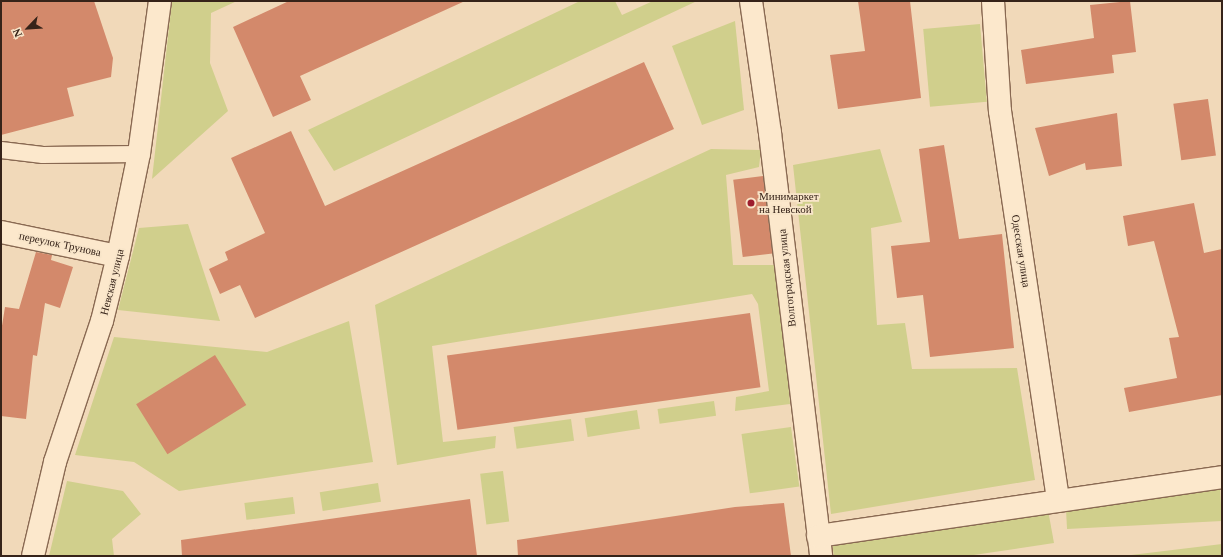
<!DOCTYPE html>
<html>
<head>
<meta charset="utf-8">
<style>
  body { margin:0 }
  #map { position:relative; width:1223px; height:557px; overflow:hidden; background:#f1d9b9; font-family:"Times New Roman",serif }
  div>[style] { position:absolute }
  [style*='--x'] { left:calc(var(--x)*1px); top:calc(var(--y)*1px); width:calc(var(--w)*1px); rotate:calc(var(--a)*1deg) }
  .green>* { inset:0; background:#d0cf8c; transform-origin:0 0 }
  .building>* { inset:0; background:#d3896b; transform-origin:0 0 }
  .roads { filter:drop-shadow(1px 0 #896952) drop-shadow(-1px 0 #896952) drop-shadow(0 1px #896952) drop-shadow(0 -1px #896952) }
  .lane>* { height:16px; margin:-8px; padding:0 8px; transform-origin:8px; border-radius:8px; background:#fce8cc }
  .street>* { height:22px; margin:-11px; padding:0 11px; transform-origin:11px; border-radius:11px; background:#fce8cc }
  .dots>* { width:11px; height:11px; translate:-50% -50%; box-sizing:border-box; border:2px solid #f8e5c9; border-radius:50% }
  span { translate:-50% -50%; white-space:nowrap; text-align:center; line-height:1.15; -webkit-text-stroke:3.5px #f8e5c9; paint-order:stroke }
  .poi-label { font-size:11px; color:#362319 }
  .left { translate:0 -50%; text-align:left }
  .street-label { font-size:11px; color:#362319 }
  .frame { position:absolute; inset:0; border:2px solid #362319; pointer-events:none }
  .north { position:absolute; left:8px; top:8px; width:40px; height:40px; -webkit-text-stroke:3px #f8e5c9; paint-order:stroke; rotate:245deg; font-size:11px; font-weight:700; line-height:16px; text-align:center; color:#362319 }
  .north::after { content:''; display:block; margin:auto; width:14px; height:18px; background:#362319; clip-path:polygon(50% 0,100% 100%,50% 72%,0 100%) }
</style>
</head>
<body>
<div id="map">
  <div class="green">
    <i style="clip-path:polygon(172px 1px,237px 1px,211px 13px,210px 63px,228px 111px,152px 179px)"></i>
    <i style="clip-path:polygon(580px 1px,615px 1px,622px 15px,653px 1px,697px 1px,334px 171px,308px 130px)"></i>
    <i style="clip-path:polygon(735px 21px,744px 110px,702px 125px,672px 46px)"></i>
    <i style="left:980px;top:24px;width:78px;height:57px;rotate:85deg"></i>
    <i style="clip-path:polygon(711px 149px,761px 150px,759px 167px,726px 175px,733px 265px,774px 265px,781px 301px,790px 404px,735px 411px,736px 397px,769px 391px,758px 304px,752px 294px,432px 346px,443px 442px,496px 436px,495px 448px,397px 465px,375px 305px)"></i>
    <i style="clip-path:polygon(880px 149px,902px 222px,871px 228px,877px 325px,905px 323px,912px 369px,1017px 368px,1035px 480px,831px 514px,793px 165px)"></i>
    <i style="clip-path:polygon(188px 224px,220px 321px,118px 310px,139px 228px)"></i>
    <i style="clip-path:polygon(349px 321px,373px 462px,179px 491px,134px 462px,75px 455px,114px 337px,267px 352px)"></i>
    <i style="left:714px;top:401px;width:15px;height:57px;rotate:82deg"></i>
    <i style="left:637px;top:410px;width:19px;height:53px;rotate:81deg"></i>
    <i style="left:571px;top:419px;width:22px;height:58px;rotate:82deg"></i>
    <i style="left:791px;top:427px;width:60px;height:50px;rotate:82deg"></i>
    <i style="left:503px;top:471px;width:51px;height:23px;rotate:83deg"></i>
    <i style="clip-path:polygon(67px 481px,123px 491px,141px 514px,112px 539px,114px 556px,49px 556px)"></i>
    <i style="left:378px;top:483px;width:19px;height:59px;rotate:81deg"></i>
    <i style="left:1220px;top:486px;width:35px;height:155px;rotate:87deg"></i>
    <i style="left:293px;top:497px;width:17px;height:49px;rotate:83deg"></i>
    <i style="clip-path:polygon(1048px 510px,1054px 543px,967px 556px,834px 556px,832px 544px)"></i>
    <i style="clip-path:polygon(1222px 544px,1222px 556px,1123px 556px)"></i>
  </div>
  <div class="building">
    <i style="clip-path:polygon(1px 1px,94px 1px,113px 58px,111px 77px,67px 88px,74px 116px,1px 135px)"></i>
    <i style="clip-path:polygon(289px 1px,465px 1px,300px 76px,311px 100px,273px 117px,233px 27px)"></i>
    <i style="clip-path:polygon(858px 1px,910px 1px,921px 98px,838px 109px,830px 55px,865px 51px)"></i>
    <i style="clip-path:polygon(1130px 1px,1136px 52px,1112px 55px,1114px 73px,1026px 84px,1021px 50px,1094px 38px,1090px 5px)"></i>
    <i style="clip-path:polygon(644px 62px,674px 129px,255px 318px,240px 285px,220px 294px,209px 269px,228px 260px,225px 252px,265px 233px,231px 158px,291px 131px,325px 206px)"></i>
    <i style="left:1208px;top:99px;width:57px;height:35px;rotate:82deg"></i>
    <i style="clip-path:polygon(1117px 113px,1122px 166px,1086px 170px,1085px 163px,1049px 176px,1035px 128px)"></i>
    <i style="clip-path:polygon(944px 145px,959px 239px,1002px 234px,1014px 348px,930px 357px,923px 295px,897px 298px,891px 246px,930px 242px,919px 149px)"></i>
    <i style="left:763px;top:176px;width:78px;height:30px;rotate:83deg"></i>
    <i style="clip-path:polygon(1194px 203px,1204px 253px,1222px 249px,1222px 395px,1129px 412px,1124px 388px,1177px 378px,1169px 338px,1179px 337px,1154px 241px,1128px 246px,1123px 216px)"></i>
    <i style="clip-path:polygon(36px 252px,52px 255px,51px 260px,73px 267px,60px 308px,45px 303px,37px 356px,33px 355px,26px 419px,1px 416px,1px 332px,5px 307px,19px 309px)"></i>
    <i style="left:750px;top:313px;width:75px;height:306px;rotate:82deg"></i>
    <i style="left:215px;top:355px;width:59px;height:93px;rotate:58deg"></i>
    <i style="clip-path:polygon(470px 499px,477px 556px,182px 556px,181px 540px)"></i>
    <i style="clip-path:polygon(784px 503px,791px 556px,518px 556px,517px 540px,735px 507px)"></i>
  </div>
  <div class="roads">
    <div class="lane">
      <i style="--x:1;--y:150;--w:42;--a:6.8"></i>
      <i style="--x:43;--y:155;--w:96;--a:-0.6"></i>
    </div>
    <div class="street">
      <i style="--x:751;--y:1;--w:133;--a:81.8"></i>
      <i style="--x:770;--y:133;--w:426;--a:83.1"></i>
      <i style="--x:993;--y:1;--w:110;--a:86.4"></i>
      <i style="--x:1000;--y:111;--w:394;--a:81.5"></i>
      <i style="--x:1;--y:232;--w:119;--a:11.6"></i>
      <i style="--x:818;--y:536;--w:408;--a:-8.3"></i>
      <i style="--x:33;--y:556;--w:97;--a:-76.8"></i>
      <i style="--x:55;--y:462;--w:149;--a:-71.6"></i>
      <i style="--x:102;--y:321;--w:67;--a:-76.2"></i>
      <i style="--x:118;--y:256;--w:104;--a:-78.4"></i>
      <i style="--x:139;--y:154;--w:154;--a:-82.2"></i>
    </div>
  </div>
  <div class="dots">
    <i style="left:751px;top:203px;background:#9d1d2e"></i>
  </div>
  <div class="poi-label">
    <span class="left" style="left:759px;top:203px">Минимаркет<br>на Невской</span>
  </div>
  <div class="street-label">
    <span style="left:60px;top:244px;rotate:12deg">переулок Трунова</span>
    <span style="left:1021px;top:251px;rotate:81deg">Одесская улица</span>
    <span style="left:787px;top:278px;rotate:-96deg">Волгоградская улица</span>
    <span style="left:112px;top:282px;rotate:-76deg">Невская улица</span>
  </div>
  <div class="frame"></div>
  <div class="north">N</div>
</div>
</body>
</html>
